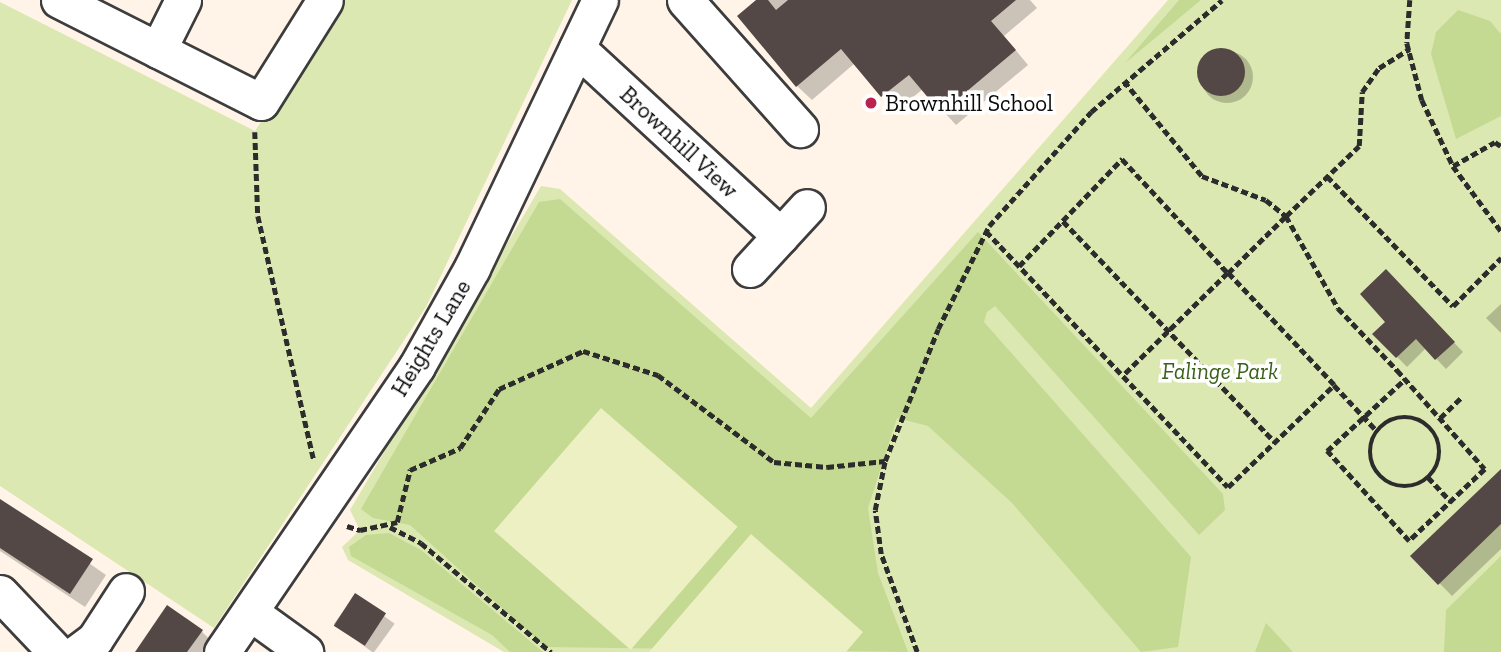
<!DOCTYPE html>
<html>
<head>
<meta charset="utf-8">
<style>
  body { margin:0 }
  #map { position:relative; width:1501px; height:652px; overflow:hidden; background:#fff4e7; font-family:"Zilla Slab",serif }
  div>[style] { position:absolute }
  [style*='--x'] { left:calc(var(--x)*1px); top:calc(var(--y)*1px); width:calc(var(--w)*1px); rotate:calc(var(--a)*1deg) }
  .green>* { inset:0; background:#dce8b1 }
  .forest>* { inset:0; background:#c4d991 }
  .pitch>* { inset:0; background:#ecf0c3; transform-origin:0 0 }
  .shadow>* { inset:0; background:#0003; transform-origin:0 0 }
  .round { border-radius:50% }
  .building>* { inset:0; background:#534846; transform-origin:0 0 }
  .path>* { height:4.5px; margin-top:-2.25px; transform-origin:0; background:repeating-linear-gradient(90deg,#2c2c2c 0 7px,transparent 0 10.5px) }
  .path>.ring { margin:-2.25px; padding:0; box-sizing:content-box; background:none; border:4.5px solid #2c2c2c; border-radius:50% }
  .roads { filter:drop-shadow(2px 0 #3d3d3d) drop-shadow(-2px 0 #3d3d3d) drop-shadow(0 2px #3d3d3d) drop-shadow(0 -2px #3d3d3d) }
  .minor>* { height:35px; margin:-17.5px; padding:0 17.5px; transform-origin:17.5px; border-radius:17.5px; background:#fff }
  .dots>* { width:19px; height:19px; translate:-50% -50%; box-sizing:border-box; border:4px solid #fff; border-radius:50% }
  span { translate:-50% -50%; white-space:nowrap; text-align:center; line-height:1.15; -webkit-text-stroke:7px #fff; paint-order:stroke }
  .poi-label { font-size:23px; color:#0a0a0a }
  .left { translate:0 -50%; text-align:left }
  .street-label { font-size:23px; color:#0a0a0a }
  .park-label { font-size:23px; color:#3b611b; font-style:italic }
</style>
</head>
<body>
<div id="map">
  <div class="green">
    <i style="clip-path:polygon(339px 0,572px 0,426px 307px,214px 628px,0 486px,0 2px,255px 131px)"></i>
    <i style="clip-path:polygon(1168px 0,1501px 0,1501px 652px,504px 652px,348px 560px,342px 547px,360px 530px,350px 510px,541px 186px,560px 189px,811px 408px)"></i>
  </div>
  <div class="forest">
    <i style="clip-path:polygon(1179px 0,1201px 0,1125px 63px)"></i>
    <i style="clip-path:polygon(1458px 10px,1490px 21px,1501px 34px,1501px 116px,1456px 139px,1431px 54px,1436px 32px)"></i>
    <i style="clip-path:polygon(560px 199px,811px 418px,978px 232px,1223px 494px,1225px 510px,1199px 535px,995px 306px,987px 312px,984px 322px,1191px 557px,1178px 647px,1141px 652px,1012px 503px,928px 426px,897px 418px,868px 508px,878px 573px,908px 652px,545px 647px,410px 525px,373px 518px,361px 509px,539px 202px)"></i>
    <i style="clip-path:polygon(389px 533px,421px 550px,543px 652px,510px 652px,492px 635px,351px 556px,349px 547px,366px 535px)"></i>
    <i style="clip-path:polygon(1501px 556px,1501px 652px,1444px 652px,1446px 610px)"></i>
    <i style="clip-path:polygon(1266px 623px,1293px 652px,1255px 652px)"></i>
  </div>
  <div class="pitch">
    <i style="left:601px;top:408px;width:181px;height:163px;rotate:41deg"></i>
    <i style="clip-path:polygon(751px 534px,863px 632px,846px 652px,649px 652px)"></i>
  </div>
  <div class="shadow">
    <i style="clip-path:polygon(759px 0,1030px 0,1037px 8px,1004px 36px,1028px 65px,956px 125px,923px 89px,897px 110px,855px 63px,812px 100px,797px 86px)"></i>
    <i class="round" style="left:1201px;top:51px;width:52px;height:52px"></i>
    <i style="clip-path:polygon(1386px 271px,1463px 352px,1446px 369px,1426px 348px,1407px 367px,1375px 334px,1387px 322px)"></i>
    <i style="clip-path:polygon(1501px 304px,1501px 333px,1486px 318px)"></i>
    <i style="clip-path:polygon(1501px 471px,1501px 549px,1452px 596px,1413px 556px)"></i>
    <i style="clip-path:polygon(0 501px,106px 575px,85px 607px,0 551px)"></i>
    <i style="left:355px;top:595px;width:49px;height:36px;rotate:36deg"></i>
    <i style="clip-path:polygon(201px 631px,216px 645px,211px 652px,137px 652px)"></i>
  </div>
  <div class="building">
    <i style="clip-path:polygon(756px 0,768px 0,776px 10px,788px 0,1016px 0,991px 21px,1016px 50px,941px 113px,909px 75px,881px 97px,841px 49px,796px 87px,737px 16px)"></i>
    <i class="round" style="left:1197px;top:48px;width:48px;height:48px"></i>
    <i style="clip-path:polygon(1386px 269px,1455px 342px,1435px 360px,1416px 339px,1396px 358px,1372px 334px,1385px 322px,1360px 294px)"></i>
    <i style="clip-path:polygon(1501px 469px,1501px 524px,1438px 585px,1410px 556px)"></i>
    <i style="clip-path:polygon(0 499px,93px 559px,70px 594px,0 548px)"></i>
    <i style="left:355px;top:593px;width:37px;height:39px;rotate:33deg"></i>
    <i style="clip-path:polygon(167px 605px,203px 630px,187px 652px,135px 652px)"></i>
  </div>
  <div class="path">
    <i style="--x:1410;--y:0;--w:43;--a:94"></i>
    <i style="--x:1407;--y:43;--w:59;--a:75.3"></i>
    <i style="--x:1422;--y:100;--w:73;--a:64.8"></i>
    <i style="--x:1453;--y:166;--w:48;--a:-29.7"></i>
    <i style="--x:1495;--y:142;--w:7;--a:34"></i>
    <i style="--x:1124;--y:81;--w:123;--a:50.6"></i>
    <i style="--x:1202;--y:176;--w:68;--a:20.6"></i>
    <i style="--x:1266;--y:200;--w:26;--a:39"></i>
    <i style="--x:1286;--y:216;--w:101;--a:-43.8"></i>
    <i style="--x:1359;--y:146;--w:54;--a:-86.8"></i>
    <i style="--x:1362;--y:92;--w:29;--a:-55"></i>
    <i style="--x:1379;--y:68;--w:36;--a:-32"></i>
    <i style="--x:255;--y:132;--w:84;--a:88"></i>
    <i style="--x:258;--y:216;--w:250;--a:77.1"></i>
    <i style="--x:1453;--y:166;--w:81;--a:53.6"></i>
    <i style="--x:1327;--y:176;--w:181;--a:45.9"></i>
    <i style="--x:1453;--y:306;--w:68;--a:-45"></i>
    <i style="--x:1063;--y:221;--w:306;--a:46.2"></i>
    <i style="--x:986;--y:231;--w:352;--a:46.6"></i>
    <i style="--x:1228;--y:487;--w:147;--a:-43.9"></i>
    <i style="--x:1334;--y:385;--w:154;--a:-133.4"></i>
    <i style="--x:1228;--y:273;--w:81;--a:-44.5"></i>
    <i style="--x:1286;--y:216;--w:106;--a:60.5"></i>
    <i style="--x:1338;--y:308;--w:86;--a:46.4"></i>
    <i style="--x:1397;--y:370;--w:132;--a:48.4"></i>
    <i style="--x:1485;--y:469;--w:105;--a:136.5"></i>
    <i style="--x:1409;--y:541;--w:122;--a:-132.3"></i>
    <i style="--x:1327;--y:451;--w:106;--a:-42.7"></i>
    <i style="--x:1019;--y:266;--w:149;--a:-46.1"></i>
    <i style="--x:1122;--y:159;--w:156;--a:47.1"></i>
    <i style="--x:1228;--y:273;--w:147;--a:135.6"></i>
    <i style="--x:1334;--y:385;--w:63;--a:46.9"></i>
    <i class="ring" style="left:1370px;top:417px;width:65.5px;height:65.5px"></i>
    <i style="--x:1440;--y:418;--w:29;--a:-44"></i>
    <i style="--x:1428;--y:477;--w:34;--a:47"></i>
    <i style="--x:347;--y:526;--w:14;--a:17"></i>
    <i style="--x:360;--y:530;--w:38;--a:-12"></i>
    <i style="--x:397;--y:522;--w:54;--a:-76"></i>
    <i style="--x:410;--y:470;--w:55;--a:-23.7"></i>
    <i style="--x:460;--y:448;--w:71;--a:-56.5"></i>
    <i style="--x:499;--y:389;--w:92;--a:-24.3"></i>
    <i style="--x:583;--y:351;--w:79;--a:17.7"></i>
    <i style="--x:658;--y:375;--w:145;--a:36.9"></i>
    <i style="--x:774;--y:462;--w:53;--a:5.4"></i>
    <i style="--x:827;--y:467;--w:58;--a:-5.9"></i>
    <i style="--x:390;--y:527;--w:35;--a:27"></i>
    <i style="--x:421;--y:543;--w:170;--a:40"></i>
    <i style="--x:917;--y:652;--w:104;--a:-110.2"></i>
    <i style="--x:881;--y:554;--w:44;--a:-97.8"></i>
    <i style="--x:875;--y:510;--w:50;--a:-78.5"></i>
    <i style="--x:885;--y:461;--w:142;--a:-68.1"></i>
    <i style="--x:938;--y:329;--w:115;--a:-63.7"></i>
    <i style="--x:989;--y:226;--w:153;--a:-48.2"></i>
    <i style="--x:1091;--y:112;--w:172;--a:-40.5"></i>
  </div>
  <div class="roads">
    <div class="minor">
      <i style="--x:59;--y:0;--w:226;--a:26.8"></i>
      <i style="--x:261;--y:102;--w:120;--a:-57.9"></i>
      <i style="--x:685;--y:0;--w:173;--a:48.3"></i>
      <i style="--x:577;--y:48;--w:277;--a:42.7"></i>
      <i style="--x:158;--y:50;--w:56;--a:-63.4"></i>
      <i style="--x:750;--y:269;--w:84;--a:-47.4"></i>
      <i style="--x:0;--y:593;--w:81;--a:46.5"></i>
      <i style="--x:251;--y:613;--w:67;--a:35.8"></i>
      <i style="--x:78;--y:652;--w:21;--a:-37"></i>
      <i style="--x:95;--y:639;--w:57;--a:-57.1"></i>
      <i style="--x:222;--y:652;--w:346;--a:-55.7"></i>
      <i style="--x:417;--y:366;--w:112;--a:-60.7"></i>
      <i style="--x:472;--y:268;--w:297;--a:-64.5"></i>
    </div>
  </div>
  <div class="dots">
    <i style="left:871px;top:103px;background:#ba2250"></i>
  </div>
  <div class="poi-label">
    <span class="left" style="left:885px;top:103px">Brownhill School</span>
  </div>
  <div class="street-label">
    <span style="left:679px;top:142px;rotate:43deg">Brownhill View</span>
    <span style="left:431px;top:338px;rotate:-59deg">Heights Lane</span>
  </div>
  <div class="park-label">
    <span style="left:1220px;top:371px">Falinge Park</span>
  </div>
</div>
</body>
</html>
